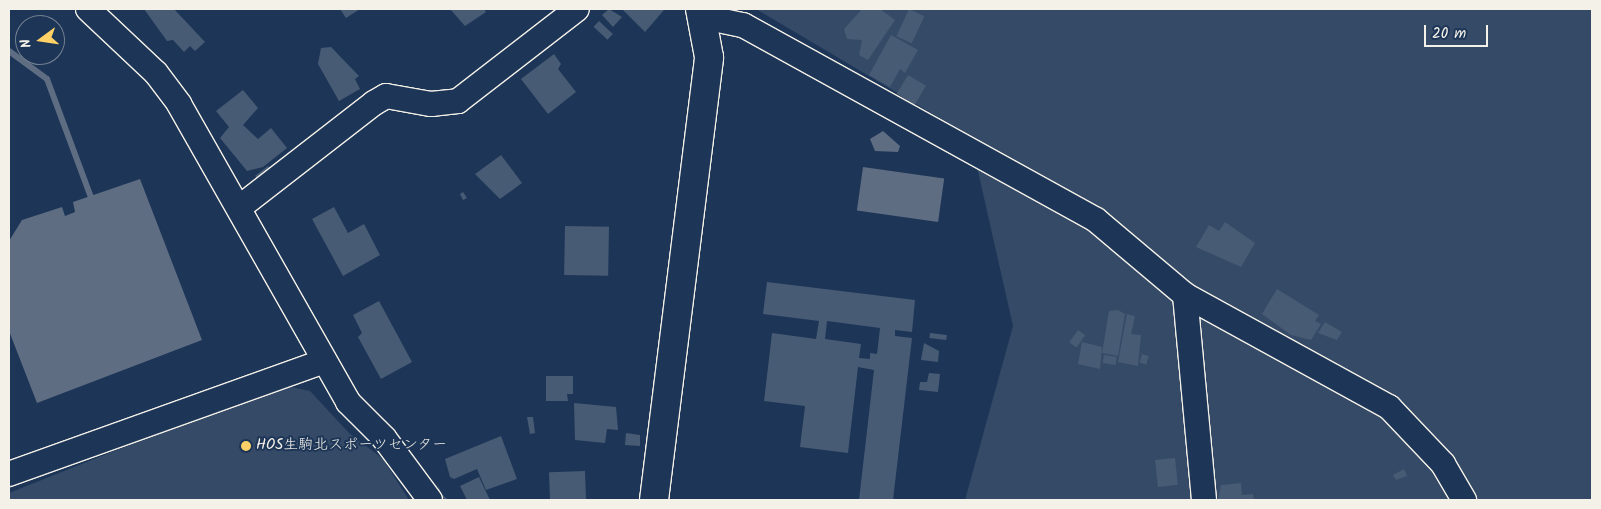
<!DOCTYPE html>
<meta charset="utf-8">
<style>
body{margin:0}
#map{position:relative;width:1601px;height:509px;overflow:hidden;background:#1d3557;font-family:Kalam,"Klee One",sans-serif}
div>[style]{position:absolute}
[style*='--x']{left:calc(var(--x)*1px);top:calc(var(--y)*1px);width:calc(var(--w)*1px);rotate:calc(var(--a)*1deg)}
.green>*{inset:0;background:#354a67}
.water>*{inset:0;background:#5e6d82;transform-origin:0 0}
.stream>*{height:6px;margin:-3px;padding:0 3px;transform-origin:3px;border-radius:3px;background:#5e6d82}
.building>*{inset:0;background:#485b74;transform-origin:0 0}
.roads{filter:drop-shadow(1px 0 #f4f1e8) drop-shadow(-1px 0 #f4f1e8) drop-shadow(0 1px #f4f1e8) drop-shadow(0 -1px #f4f1e8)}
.minor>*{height:24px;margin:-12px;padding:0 12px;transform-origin:12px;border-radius:12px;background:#1d3557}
.tertiary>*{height:28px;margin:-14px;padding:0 14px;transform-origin:14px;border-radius:14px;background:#1d3557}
.dots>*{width:14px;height:14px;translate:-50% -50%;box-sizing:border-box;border:2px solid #1d3557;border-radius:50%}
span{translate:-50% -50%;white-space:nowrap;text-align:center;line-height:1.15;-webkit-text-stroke:4px #1d3557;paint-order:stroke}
.poi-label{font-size:15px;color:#f4f1e8}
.left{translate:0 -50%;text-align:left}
.frame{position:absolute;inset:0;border:10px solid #f4f1e8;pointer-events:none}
.north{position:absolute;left:15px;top:15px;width:50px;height:50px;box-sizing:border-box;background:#1d3557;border:1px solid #738091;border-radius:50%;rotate:256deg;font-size:14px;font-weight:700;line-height:20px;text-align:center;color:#f4f1e8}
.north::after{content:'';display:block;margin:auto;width:18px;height:22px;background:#ffd166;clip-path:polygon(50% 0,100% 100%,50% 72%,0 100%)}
.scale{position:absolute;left:1424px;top:25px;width:64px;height:22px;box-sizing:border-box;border:2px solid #f4f1e8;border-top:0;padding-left:6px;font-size:15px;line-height:18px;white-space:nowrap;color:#f4f1e8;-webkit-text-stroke:4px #1d3557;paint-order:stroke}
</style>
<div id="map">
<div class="green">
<div style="clip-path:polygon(756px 9px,1592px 9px,1592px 500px,965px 500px,1013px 326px,970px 136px)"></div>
<div style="clip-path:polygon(291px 387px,310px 391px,349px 433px,383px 459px,409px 500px,9px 500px,9px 493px,262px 392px)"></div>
</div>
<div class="water">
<div style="clip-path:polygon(883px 131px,900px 146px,898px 152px,875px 151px,870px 139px)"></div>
<div style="left:863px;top:167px;width:82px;height:44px;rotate:8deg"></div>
<div style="clip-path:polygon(140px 179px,202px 340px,37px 403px,9px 331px,9px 241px,22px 220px,62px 207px,65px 216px,75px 212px,73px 202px)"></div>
</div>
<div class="stream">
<div style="--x:9;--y:51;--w:47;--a:36.4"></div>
<div style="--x:47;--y:79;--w:132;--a:69.6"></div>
</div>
<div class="building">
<div style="clip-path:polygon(144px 9px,174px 9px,205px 42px,195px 51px,190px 46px,184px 52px,173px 40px,167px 41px)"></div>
<div style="clip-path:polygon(340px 9px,360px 9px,346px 18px)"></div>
<div style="clip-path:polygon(450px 9px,484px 9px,486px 12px,465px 26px)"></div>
<div style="clip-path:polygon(609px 9px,622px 17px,613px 27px,602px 15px)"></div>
<div style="clip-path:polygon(622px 9px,663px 9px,664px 10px,645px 32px)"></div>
<div style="clip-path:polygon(862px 9px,880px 9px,895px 20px,868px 60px,859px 55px,862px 40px,847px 39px,844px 29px)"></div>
<div style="left:909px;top:9px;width:17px;height:30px;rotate:25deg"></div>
<div style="left:599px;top:21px;width:19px;height:8px;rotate:43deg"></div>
<div style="clip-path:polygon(891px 35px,918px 50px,905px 73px,900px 69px,890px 87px,869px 75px)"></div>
<div style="clip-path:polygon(331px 47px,359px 76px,355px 79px,360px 89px,339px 101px,318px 64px,321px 48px)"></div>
<div style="clip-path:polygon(554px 54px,561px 64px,558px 69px,576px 92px,548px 114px,521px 79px)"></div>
<div style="left:908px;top:75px;width:21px;height:22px;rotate:31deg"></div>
<div style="clip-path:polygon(243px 90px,258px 108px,243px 125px,258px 139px,271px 128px,287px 148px,263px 167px,247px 171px,220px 138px,229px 127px,216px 111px)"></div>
<div style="clip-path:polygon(501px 155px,522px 183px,500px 199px,475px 174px)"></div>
<div style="left:268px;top:166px;width:5px;height:16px;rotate:53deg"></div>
<div style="clip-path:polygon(463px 192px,467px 198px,463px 200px,460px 194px)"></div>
<div style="clip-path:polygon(334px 207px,348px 233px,364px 224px,380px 255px,343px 276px,312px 219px)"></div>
<div style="clip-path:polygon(1225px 222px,1255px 243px,1241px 267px,1196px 247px,1209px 225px,1219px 231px)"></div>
<div style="left:565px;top:226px;width:44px;height:49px;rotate:1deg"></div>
<div style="clip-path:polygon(evenodd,767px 282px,915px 300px,912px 332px,895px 330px,895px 336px,912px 338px,893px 500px,859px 500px,874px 370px,858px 367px,848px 453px,800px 447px,805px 406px,764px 401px,772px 333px,816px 339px,819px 321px,763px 314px,767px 282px,827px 321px,880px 328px,877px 354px,870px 353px,870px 359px,859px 358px,861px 344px,825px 339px,827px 321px)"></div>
<div style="clip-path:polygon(1277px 289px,1319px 315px,1315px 321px,1321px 324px,1311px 340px,1291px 335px,1262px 314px)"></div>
<div style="clip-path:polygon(379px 301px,412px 362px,381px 379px,358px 337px,362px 333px,353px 315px)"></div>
<div style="clip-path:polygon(1118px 310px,1125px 314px,1118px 356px,1102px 353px,1109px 311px)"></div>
<div style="clip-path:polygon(1127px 314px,1135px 316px,1131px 334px,1141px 335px,1138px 366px,1118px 362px)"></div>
<div style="clip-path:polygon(1325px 322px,1342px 332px,1337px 340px,1318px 333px)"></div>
<div style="left:1078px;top:330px;width:9px;height:15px;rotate:36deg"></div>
<div style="left:930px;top:333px;width:17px;height:5px;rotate:7deg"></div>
<div style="clip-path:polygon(1082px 342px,1102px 347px,1100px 369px,1078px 364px)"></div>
<div style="clip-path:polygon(924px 343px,939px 351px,938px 362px,921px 360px)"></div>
<div style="left:1142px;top:354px;width:7px;height:9px;rotate:16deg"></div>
<div style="left:1104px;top:355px;width:13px;height:8px;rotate:9deg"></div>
<div style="clip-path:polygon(929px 373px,940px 374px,938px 392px,919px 390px,920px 382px,927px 382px)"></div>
<div style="clip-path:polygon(546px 376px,573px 376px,573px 394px,567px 394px,568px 401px,546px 401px)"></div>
<div style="clip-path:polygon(574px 403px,616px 407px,618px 430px,607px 429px,605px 443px,575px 440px)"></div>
<div style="clip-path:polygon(527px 417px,533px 417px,535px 433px,530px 434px)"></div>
<div style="clip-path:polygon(626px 433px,640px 435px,640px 446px,625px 445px)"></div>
<div style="clip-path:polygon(501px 436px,517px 479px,486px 490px,477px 469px,454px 479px,450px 477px,445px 459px)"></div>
<div style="left:1175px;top:458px;width:27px;height:20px;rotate:84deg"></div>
<div style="clip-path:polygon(1404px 469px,1407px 476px,1396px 480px,1393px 475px)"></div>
<div style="left:585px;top:471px;width:29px;height:36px;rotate:88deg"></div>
<div style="clip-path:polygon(479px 477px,490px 500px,467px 500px,460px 486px)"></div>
<div style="clip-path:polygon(437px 483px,441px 493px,448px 500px,441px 498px)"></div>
<div style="clip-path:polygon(1241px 483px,1242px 495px,1253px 494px,1254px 500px,1218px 500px,1221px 485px)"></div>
</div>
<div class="roads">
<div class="minor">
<div style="--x:88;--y:9;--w:93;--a:43.3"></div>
<div style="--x:156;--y:73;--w:39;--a:53"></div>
<div style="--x:179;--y:104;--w:343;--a:60.4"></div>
<div style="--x:348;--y:402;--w:51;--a:45"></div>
<div style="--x:384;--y:438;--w:77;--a:53.4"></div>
<div style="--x:704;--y:17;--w:40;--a:12"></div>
<div style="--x:743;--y:25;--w:403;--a:28.9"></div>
<div style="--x:1096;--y:220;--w:116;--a:40.1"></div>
<div style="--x:1185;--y:295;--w:233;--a:28.8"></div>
<div style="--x:1389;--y:407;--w:79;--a:46.5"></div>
<div style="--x:1443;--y:464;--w:42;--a:59.7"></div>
<div style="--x:240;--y:207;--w:170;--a:-37.8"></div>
<div style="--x:374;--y:103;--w:14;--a:-30"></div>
<div style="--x:386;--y:96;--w:46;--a:10.1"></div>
<div style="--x:431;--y:104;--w:27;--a:-6"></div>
<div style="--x:458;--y:101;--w:150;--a:-37.7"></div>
<div style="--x:1185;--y:295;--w:206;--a:84.7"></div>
<div style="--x:9;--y:474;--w:335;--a:-19.7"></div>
</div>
<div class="tertiary">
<div style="--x:654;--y:500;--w:446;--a:-82.9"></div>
<div style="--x:709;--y:57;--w:49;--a:-100.6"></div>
</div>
</div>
<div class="dots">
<div style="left:246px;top:446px;background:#ffd166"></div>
</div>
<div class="poi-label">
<span class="left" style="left:256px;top:446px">HOS生駒北スポーツセンター</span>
</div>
<div class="frame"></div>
<div class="north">N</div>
<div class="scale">20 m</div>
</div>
